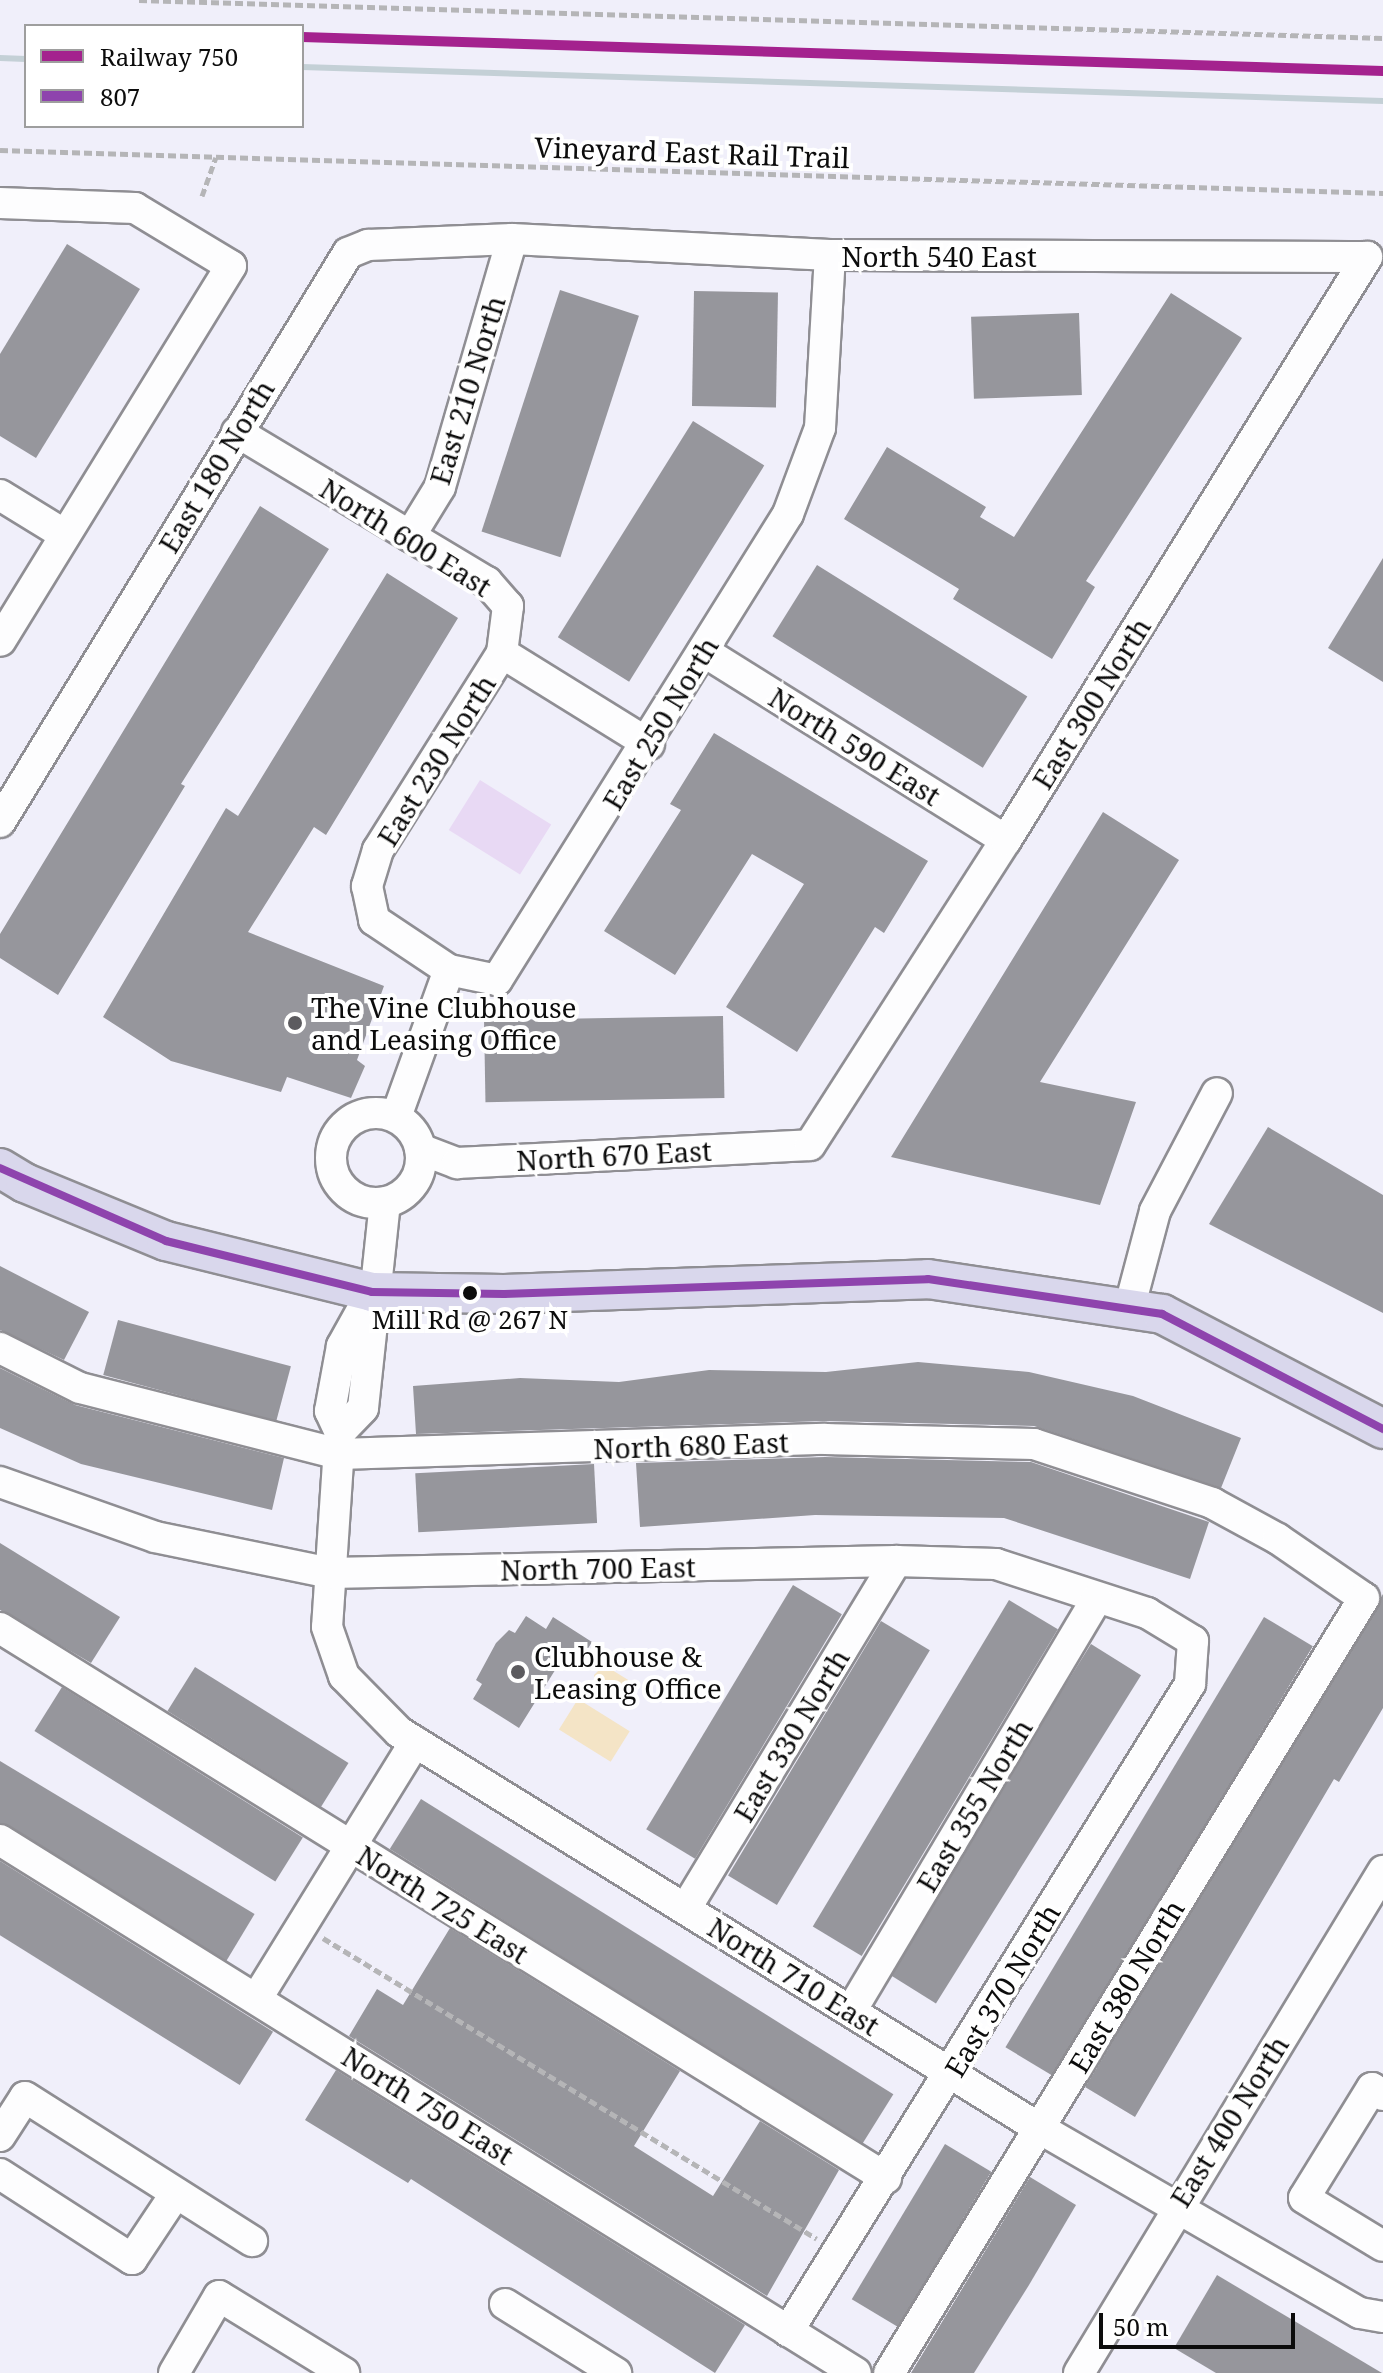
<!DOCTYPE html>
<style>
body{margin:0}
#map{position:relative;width:1383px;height:2373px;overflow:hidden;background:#f0effa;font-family:"Noto Serif",serif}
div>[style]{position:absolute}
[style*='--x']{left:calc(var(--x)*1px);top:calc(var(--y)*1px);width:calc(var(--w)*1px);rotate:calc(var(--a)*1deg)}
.pitch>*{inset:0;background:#e8d9f4;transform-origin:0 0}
.water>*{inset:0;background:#f4e4c6;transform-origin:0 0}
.building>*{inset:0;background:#96969c;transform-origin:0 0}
.path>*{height:5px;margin-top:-2.5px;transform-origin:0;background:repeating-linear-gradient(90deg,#b5b5b7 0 8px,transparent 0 12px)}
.roads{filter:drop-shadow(2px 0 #8f8e93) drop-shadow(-2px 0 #8f8e93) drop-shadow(0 2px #8f8e93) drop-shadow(0 -2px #8f8e93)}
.minor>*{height:30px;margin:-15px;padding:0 15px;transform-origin:15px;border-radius:15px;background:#fdfdfe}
.minor>.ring{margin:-15px;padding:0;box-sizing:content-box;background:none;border:30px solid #fdfdfe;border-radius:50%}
.major>*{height:38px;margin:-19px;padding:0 19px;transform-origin:19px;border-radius:19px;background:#d9d7ec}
.rail>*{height:6px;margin:-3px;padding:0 3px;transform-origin:3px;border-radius:3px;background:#c4d0d6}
.bus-1>*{height:8px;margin:-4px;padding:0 4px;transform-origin:4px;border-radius:4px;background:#8e44ad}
.rail-1>*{height:10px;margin:-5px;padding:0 5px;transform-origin:5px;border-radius:5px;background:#a4228e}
.dots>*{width:22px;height:22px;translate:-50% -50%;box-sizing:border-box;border:4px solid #fff;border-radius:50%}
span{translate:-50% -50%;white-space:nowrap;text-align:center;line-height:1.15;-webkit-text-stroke:8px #fff;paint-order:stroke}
.bus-label{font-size:26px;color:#0c0c0c}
.street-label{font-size:28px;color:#0c0c0c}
.poi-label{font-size:28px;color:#0c0c0c}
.left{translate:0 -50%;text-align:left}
.legend{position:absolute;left:24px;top:24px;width:280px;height:104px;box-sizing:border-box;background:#fff;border:2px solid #9e9e9e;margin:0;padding:10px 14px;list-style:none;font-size:24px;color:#0c0c0c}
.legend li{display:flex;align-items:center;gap:16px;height:40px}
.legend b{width:40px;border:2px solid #9e9e9e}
.scale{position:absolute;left:1099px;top:2313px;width:196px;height:36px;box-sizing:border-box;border:4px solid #0c0c0c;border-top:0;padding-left:10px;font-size:24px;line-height:28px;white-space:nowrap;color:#0c0c0c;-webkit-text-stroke:6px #fff;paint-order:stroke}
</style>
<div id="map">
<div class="pitch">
<div style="left:480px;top:780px;width:84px;height:59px;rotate:32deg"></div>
</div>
<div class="water">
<div style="clip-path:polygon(604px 1665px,638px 1686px,628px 1706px,619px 1702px,613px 1690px,595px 1683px,594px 1675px)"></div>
<div style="left:578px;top:1699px;width:61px;height:36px;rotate:32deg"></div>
</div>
<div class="building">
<div style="clip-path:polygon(67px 244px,140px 289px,36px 458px,0 436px,0 354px)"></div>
<div style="left:560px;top:290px;width:83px;height:254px;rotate:18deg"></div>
<div style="left:694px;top:291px;width:84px;height:115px;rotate:1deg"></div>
<div style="clip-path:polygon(1171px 293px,1242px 338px,1086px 581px,1095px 587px,1052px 659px,953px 599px,959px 589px,844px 519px,887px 447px,986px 507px,980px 517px,1014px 537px)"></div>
<div style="left:1079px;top:313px;width:82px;height:108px;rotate:88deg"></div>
<div style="left:693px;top:421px;width:84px;height:255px;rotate:32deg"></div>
<div style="clip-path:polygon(260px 506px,329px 549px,181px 784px,185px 786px,58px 995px,0 958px,0 934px)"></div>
<div style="clip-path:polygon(1383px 558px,1383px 682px,1328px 648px)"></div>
<div style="left:817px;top:565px;width:248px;height:84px;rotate:32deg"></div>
<div style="clip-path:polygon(387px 573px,458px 618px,326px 835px,314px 827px,248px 932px,384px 986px,357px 1060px,365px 1066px,351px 1098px,287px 1077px,281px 1092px,171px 1061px,103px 1017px,226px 808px,238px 816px)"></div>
<div style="clip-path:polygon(714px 733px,928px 861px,884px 933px,875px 927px,797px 1052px,726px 1007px,804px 884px,752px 854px,675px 975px,604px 931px,681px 810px,670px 804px)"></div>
<div style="clip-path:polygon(1103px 812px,1179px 860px,1040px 1082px,1136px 1102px,1100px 1205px,891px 1157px)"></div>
<div style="left:723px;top:1016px;width:82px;height:239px;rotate:89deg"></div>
<div style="clip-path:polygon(1268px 1127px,1383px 1195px,1383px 1313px,1209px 1224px)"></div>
<div style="clip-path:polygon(0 1266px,89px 1312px,64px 1360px,0 1330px)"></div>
<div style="left:118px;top:1320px;width:179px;height:57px;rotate:15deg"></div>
<div style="clip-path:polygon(918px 1362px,1029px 1372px,1133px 1396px,1241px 1438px,1221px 1488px,1034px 1426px,824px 1421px,416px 1434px,413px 1386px,520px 1378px,619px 1382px,709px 1370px,826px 1372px)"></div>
<div style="clip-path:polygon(0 1368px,75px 1405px,284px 1458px,272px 1510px,81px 1464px,0 1428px)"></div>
<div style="clip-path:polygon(825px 1457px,1031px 1462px,1209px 1522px,1190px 1579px,1004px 1518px,815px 1515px,640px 1527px,636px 1463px)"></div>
<div style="left:594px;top:1464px;width:59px;height:179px;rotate:87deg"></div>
<div style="clip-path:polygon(0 1543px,120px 1617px,91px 1663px,0 1610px)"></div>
<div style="left:793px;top:1585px;width:57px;height:285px;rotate:31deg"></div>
<div style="clip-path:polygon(1383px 1594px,1383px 1708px,1339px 1782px,1334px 1779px,1135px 2117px,1085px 2087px)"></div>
<div style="left:1009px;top:1600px;width:57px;height:381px;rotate:31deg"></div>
<div style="clip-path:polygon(526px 1616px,546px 1629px,553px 1617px,592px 1642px,580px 1661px,562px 1659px,519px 1728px,473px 1699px,482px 1684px,476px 1680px,496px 1643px,509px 1630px,515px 1633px)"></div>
<div style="left:1264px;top:1617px;width:57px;height:502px;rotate:31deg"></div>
<div style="left:881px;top:1621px;width:57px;height:297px;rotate:31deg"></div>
<div style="left:1091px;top:1644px;width:59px;height:387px;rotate:32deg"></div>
<div style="left:195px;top:1667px;width:181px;height:52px;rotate:32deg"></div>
<div style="left:62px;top:1687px;width:284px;height:52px;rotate:32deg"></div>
<div style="left:0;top:1761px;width:297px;height:61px;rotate:31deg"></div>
<div style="left:421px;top:1799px;width:557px;height:59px;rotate:32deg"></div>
<div style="left:0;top:1861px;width:322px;height:63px;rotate:32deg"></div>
<div style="clip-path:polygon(450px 1928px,680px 2071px,634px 2146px,713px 2196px,760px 2121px,839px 2170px,767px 2296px,349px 2036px,377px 1989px,403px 2005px)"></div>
<div style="clip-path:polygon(336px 2070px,745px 2325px,715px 2373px,411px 2179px,408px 2183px,305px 2120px)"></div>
<div style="left:945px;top:2144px;width:54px;height:181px;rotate:31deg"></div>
<div style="clip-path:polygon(1030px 2177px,1076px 2205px,1029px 2285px,974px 2373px,911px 2373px)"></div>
<div style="clip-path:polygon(1217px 2275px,1382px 2373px,1216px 2373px,1174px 2348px)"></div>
</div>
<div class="path">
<div style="--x:139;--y:0;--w:1245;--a:1.75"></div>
<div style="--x:0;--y:150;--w:1384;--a:1.78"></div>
<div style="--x:202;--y:196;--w:41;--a:-70.3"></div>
<div style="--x:323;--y:1938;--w:578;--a:31.35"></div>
</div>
<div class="roads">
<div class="minor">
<div style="--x:0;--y:203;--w:135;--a:2.1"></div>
<div style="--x:135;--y:208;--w:112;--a:31.1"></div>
<div style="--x:231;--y:266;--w:440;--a:121.6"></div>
<div style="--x:237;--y:432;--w:292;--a:31"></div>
<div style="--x:487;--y:582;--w:32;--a:49"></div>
<div style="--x:508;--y:606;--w:47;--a:97.3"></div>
<div style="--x:502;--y:653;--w:173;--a:31.8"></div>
<div style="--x:0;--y:495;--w:76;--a:31.6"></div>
<div style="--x:410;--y:536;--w:57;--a:-58.5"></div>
<div style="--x:440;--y:487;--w:258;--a:-73.8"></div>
<div style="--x:703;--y:651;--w:357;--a:32"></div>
<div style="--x:502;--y:653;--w:233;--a:122.2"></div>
<div style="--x:378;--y:850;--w:38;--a:107"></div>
<div style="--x:367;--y:886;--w:35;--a:78"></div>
<div style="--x:374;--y:920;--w:90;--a:33.7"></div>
<div style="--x:449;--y:970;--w:49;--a:11.8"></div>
<div style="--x:497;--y:980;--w:549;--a:-58.02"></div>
<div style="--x:788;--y:514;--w:92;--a:-69.6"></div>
<div style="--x:820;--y:428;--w:173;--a:-86.7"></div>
<div style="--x:0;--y:822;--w:667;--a:-58.55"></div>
<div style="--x:348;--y:253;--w:22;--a:-22"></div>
<div style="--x:368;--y:245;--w:144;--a:-2.4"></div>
<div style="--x:512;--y:239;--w:318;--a:2.9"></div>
<div style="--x:830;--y:255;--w:537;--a:0.21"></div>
<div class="ring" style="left:331px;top:1113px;width:60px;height:60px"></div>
<div style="--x:396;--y:1117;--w:156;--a:-70.2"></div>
<div style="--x:420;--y:1149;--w:40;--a:21"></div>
<div style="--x:457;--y:1163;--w:353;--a:-2.9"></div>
<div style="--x:810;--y:1145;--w:363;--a:-57.3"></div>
<div style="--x:1006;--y:840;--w:686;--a:-58.23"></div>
<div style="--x:372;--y:1292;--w:62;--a:119.1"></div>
<div style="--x:342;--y:1346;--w:66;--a:100.5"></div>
<div style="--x:330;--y:1411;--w:23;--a:65"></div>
<div style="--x:340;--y:1432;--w:195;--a:93.8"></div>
<div style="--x:327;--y:1627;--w:52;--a:70.9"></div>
<div style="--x:344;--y:1676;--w:78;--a:45.5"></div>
<div style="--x:399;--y:1732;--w:753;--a:31.75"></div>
<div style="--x:1039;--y:2128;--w:370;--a:30"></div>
<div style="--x:1360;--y:2313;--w:23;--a:10"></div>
<div style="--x:1129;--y:1309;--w:101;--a:-75.1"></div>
<div style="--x:1155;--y:1211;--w:133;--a:-62.3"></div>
<div style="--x:0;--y:1348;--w:89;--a:26.6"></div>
<div style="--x:80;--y:1388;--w:267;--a:14.3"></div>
<div style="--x:339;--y:1454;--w:486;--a:-1.8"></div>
<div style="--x:825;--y:1439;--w:209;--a:1.4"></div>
<div style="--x:1034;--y:1444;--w:188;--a:18.3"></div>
<div style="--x:1212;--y:1503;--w:75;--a:28.6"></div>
<div style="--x:1278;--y:1539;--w:104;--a:34.5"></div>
<div style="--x:1364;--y:1598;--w:909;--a:121.5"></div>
<div style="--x:340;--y:1432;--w:33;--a:-46"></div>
<div style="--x:363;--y:1408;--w:207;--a:-83.9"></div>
<div style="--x:0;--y:1482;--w:164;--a:19.5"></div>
<div style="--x:155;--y:1537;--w:179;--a:11.6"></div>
<div style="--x:330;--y:1573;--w:566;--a:-1.21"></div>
<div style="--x:896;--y:1561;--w:100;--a:1.7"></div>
<div style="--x:996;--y:1564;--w:159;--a:18"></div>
<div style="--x:1147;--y:1613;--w:54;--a:31.3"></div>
<div style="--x:1193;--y:1641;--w:43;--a:94"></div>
<div style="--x:1190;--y:1684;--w:762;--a:121.85"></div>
<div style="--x:0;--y:1628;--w:1043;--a:31.83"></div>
<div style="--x:0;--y:1840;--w:1008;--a:31.91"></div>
<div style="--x:686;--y:1908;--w:406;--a:-58.8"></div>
<div style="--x:257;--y:1998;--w:301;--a:-58.3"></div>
<div style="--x:851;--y:2011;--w:480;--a:-59.2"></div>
<div style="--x:1383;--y:2095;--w:13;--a:-148"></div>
<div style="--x:1372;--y:2088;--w:129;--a:121.7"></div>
<div style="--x:1304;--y:2198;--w:92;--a:31.3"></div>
<div style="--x:0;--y:2136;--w:46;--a:-57.3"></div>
<div style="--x:25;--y:2097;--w:269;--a:32.4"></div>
<div style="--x:0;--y:2174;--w:157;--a:32.8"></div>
<div style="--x:132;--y:2259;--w:79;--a:-56.3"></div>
<div style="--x:505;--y:2304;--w:131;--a:31.9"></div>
<div style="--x:174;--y:2373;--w:89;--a:-59.7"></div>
<div style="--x:219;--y:2296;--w:147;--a:31.6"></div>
<div style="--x:1079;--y:2373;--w:587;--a:-58.8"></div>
</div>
<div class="major">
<div style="--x:0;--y:1168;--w:29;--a:31"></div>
<div style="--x:25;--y:1183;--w:152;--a:22.4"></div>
<div style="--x:166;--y:1241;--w:212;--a:13.9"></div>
<div style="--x:372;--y:1292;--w:132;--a:0.9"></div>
<div style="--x:504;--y:1294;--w:424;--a:-2"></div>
<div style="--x:928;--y:1279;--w:237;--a:8.5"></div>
<div style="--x:1162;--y:1314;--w:249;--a:27.5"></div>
</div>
</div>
<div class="rail">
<div style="--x:0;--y:58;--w:26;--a:2"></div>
<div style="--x:302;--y:67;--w:1082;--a:1.8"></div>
</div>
<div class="bus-1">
<div style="--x:0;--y:1168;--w:181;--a:23.7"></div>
<div style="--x:166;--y:1241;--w:212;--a:13.9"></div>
<div style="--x:372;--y:1292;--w:132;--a:0.9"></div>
<div style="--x:504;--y:1294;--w:424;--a:-2"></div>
<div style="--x:928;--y:1279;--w:237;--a:8.5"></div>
<div style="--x:1162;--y:1314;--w:249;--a:27.5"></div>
</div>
<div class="rail-1">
<div style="--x:302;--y:37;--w:1082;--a:1.8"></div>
</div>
<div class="dots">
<div style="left:295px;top:1023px;background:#5c5b5f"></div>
<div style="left:470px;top:1293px;background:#0c0c0c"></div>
<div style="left:518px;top:1672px;background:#5c5b5f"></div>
</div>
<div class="bus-label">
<span style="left:470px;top:1320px">Mill Rd @ 267 N</span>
</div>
<div class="street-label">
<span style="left:692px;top:152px;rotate:2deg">Vineyard East Rail Trail</span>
<span style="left:939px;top:256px">North 540 East</span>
<span style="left:467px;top:390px;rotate:-73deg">East 210 North</span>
<span style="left:216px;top:466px;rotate:-59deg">East 180 North</span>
<span style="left:406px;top:537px;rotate:32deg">North 600 East</span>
<span style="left:1091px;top:703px;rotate:-58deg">East 300 North</span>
<span style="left:660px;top:723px;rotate:-59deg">East 250 North</span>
<span style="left:855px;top:746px;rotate:32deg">North 590 East</span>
<span style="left:436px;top:760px;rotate:-58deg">East 230 North</span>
<span style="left:614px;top:1155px;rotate:-3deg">North 670 East</span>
<span style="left:691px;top:1445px;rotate:-2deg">North 680 East</span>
<span style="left:598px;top:1568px;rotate:-1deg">North 700 East</span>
<span style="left:791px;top:1735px;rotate:-59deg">East 330 North</span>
<span style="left:974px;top:1805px;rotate:-59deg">East 355 North</span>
<span style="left:443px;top:1904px;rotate:32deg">North 725 East</span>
<span style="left:794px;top:1976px;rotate:32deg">North 710 East</span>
<span style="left:1126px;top:1986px;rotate:-59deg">East 380 North</span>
<span style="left:1002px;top:1990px;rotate:-59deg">East 370 North</span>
<span style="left:428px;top:2105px;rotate:32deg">North 750 East</span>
<span style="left:1229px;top:2121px;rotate:-58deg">East 400 North</span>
</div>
<div class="poi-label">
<span class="left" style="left:311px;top:1023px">The Vine Clubhouse<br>and Leasing Office</span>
<span class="left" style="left:534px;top:1672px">Clubhouse &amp;<br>Leasing Office</span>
</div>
<ul class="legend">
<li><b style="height:10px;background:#a4228e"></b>Railway 750</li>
<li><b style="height:10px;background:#8e44ad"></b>807</li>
</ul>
<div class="scale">50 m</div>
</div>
